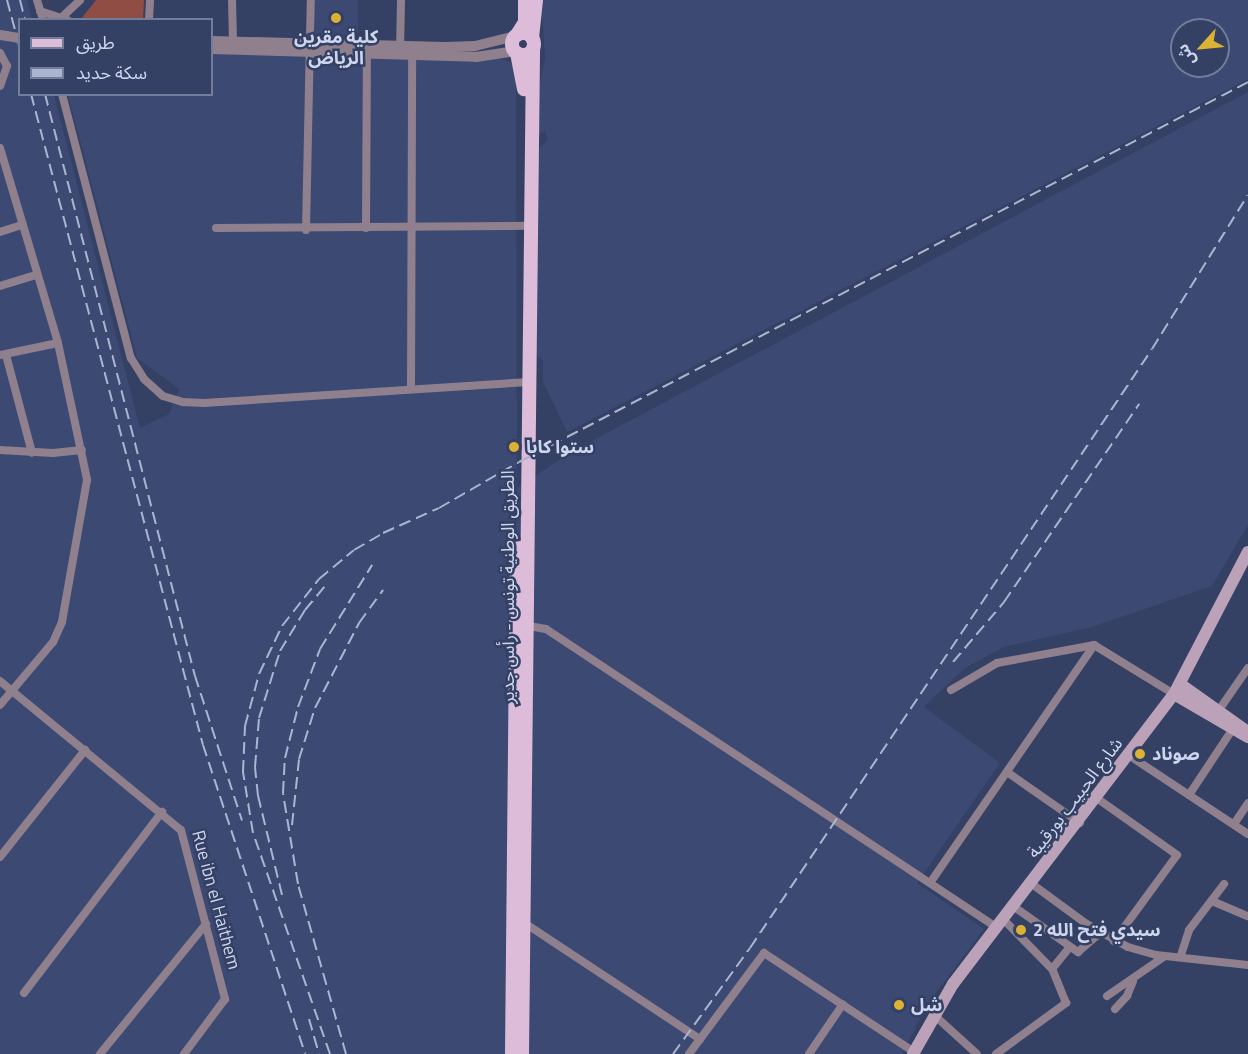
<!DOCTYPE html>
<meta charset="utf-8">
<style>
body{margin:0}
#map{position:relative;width:1248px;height:1054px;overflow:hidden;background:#344064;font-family:"Titillium Web","Noto Sans Arabic",sans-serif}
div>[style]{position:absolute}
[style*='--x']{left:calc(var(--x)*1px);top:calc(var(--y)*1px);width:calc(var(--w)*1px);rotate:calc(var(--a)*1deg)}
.built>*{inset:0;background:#3b4973;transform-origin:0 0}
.green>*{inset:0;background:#904d43}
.minor>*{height:8px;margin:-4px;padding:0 4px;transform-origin:4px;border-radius:4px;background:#90808e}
.tertiary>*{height:10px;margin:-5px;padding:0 5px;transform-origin:5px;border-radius:5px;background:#90808e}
.secondary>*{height:12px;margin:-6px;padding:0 6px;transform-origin:6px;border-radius:6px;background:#bba2b8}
.primary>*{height:14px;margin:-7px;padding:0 7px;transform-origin:7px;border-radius:7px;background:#ddbcd9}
.primary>.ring{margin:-7px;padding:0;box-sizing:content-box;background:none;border:14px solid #ddbcd9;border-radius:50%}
.rail>*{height:2px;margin-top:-1px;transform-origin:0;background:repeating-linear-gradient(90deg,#acb5cf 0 12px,transparent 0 18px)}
.tertiary-bridge>*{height:10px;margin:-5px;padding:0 5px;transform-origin:5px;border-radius:5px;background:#90808e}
.dots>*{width:16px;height:16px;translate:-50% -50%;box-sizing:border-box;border:3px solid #344064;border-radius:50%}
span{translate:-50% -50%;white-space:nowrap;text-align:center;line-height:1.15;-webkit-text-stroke:5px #344064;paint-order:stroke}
.poi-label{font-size:18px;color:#ced6ed;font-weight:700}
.left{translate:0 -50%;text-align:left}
.street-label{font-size:18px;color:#ced6ed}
.legend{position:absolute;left:18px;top:18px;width:195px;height:78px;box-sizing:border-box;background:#344064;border:2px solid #727c9b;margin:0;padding:8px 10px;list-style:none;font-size:18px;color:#ced6ed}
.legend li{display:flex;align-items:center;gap:12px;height:30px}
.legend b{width:30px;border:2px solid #727c9b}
.north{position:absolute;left:1170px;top:18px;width:60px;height:60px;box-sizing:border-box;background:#344064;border:2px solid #727c9b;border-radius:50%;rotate:243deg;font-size:16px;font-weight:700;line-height:24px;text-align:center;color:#ced6ed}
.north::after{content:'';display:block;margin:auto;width:21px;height:27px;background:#dbb233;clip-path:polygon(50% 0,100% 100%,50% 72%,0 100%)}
</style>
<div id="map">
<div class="built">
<div style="clip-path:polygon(0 0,27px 0,32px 19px,20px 20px,20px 94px,54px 95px,140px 428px,169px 414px,179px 389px,137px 358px,68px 95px,212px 94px,212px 40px,496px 57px,516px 64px,517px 488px,571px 452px,1248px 92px,1248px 525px,1212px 586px,1092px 627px,1004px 647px,965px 668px,924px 707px,1000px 763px,917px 883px,984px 929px,927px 1005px,902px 1054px,0 1054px)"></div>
<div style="left:315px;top:0;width:43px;height:36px"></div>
<div style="clip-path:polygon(evenodd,541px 0,1248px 0,1248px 79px,567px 432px,543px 382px,543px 360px,537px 356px,538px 149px,548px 140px,545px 132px,538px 134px,537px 100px,545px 58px,541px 0,1182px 30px,1218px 30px,1218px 66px,1182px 66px,1182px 30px)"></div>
</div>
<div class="green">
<div style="clip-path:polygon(96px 0,144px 0,143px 19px,81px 19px)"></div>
</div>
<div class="minor">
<div style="--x:37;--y:0;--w:21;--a:73"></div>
<div style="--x:232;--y:0;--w:42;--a:88.6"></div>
<div style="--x:40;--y:11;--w:29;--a:18"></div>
<div style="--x:61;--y:18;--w:26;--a:-43"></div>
<div style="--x:149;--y:20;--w:20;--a:-87"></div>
<div style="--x:400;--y:52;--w:52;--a:-88.9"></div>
<div style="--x:0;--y:53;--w:15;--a:62"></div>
<div style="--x:7;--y:66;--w:21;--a:109"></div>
<div style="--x:62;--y:94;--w:273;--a:75.4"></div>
<div style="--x:131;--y:358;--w:25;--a:58"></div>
<div style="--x:144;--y:379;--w:25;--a:42"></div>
<div style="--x:163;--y:396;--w:21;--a:17"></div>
<div style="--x:183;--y:402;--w:21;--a:3"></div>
<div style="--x:204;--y:403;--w:327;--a:-3.7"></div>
<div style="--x:0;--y:148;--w:203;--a:73.4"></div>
<div style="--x:58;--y:343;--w:140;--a:78"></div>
<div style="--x:87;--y:480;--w:144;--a:100"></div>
<div style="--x:62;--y:622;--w:22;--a:114"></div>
<div style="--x:53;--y:642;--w:82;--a:130.1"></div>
<div style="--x:216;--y:228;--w:308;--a:-0.4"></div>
<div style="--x:366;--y:228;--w:179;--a:-89.7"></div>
<div style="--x:306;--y:230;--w:230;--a:-88.8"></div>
<div style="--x:0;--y:232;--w:22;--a:-18"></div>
<div style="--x:0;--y:286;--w:37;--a:-17"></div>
<div style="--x:0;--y:355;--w:59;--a:-11.7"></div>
<div style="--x:6;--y:355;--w:101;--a:75.1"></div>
<div style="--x:411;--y:389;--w:338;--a:-89.8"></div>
<div style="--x:0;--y:450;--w:53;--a:3.2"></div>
<div style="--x:53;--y:453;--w:29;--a:-6"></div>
<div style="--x:523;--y:625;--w:23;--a:10"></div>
<div style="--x:546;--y:629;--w:540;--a:33.51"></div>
<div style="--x:0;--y:681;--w:234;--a:39.5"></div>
<div style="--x:181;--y:830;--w:175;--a:75.4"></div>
<div style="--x:225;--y:999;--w:69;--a:126.7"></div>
<div style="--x:951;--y:690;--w:53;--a:-30.4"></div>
<div style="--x:997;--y:663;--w:99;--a:-10.5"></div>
<div style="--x:1094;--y:645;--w:94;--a:31.5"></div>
<div style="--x:1219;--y:710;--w:51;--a:-55.4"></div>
<div style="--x:1130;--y:756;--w:141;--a:33.5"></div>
<div style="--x:1007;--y:772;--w:89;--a:34.9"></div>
<div style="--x:1189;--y:795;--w:78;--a:-56.5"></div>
<div style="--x:1098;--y:799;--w:97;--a:35.3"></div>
<div style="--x:1177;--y:855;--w:107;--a:126.2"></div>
<div style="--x:1234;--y:824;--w:25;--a:-56"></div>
<div style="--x:0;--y:857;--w:137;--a:-51.5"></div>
<div style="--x:930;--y:883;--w:289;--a:-55.4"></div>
<div style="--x:1032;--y:884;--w:66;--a:36.3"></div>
<div style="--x:1085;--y:923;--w:49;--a:29.2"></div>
<div style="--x:1128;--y:947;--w:29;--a:16"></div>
<div style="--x:1156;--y:955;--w:93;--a:6.2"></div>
<div style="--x:1212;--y:901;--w:39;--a:23"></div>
<div style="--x:1013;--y:906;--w:80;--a:35.3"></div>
<div style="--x:1078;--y:952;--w:29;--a:-41"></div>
<div style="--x:520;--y:920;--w:216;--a:33.5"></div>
<div style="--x:1181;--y:955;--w:26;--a:-72"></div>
<div style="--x:1189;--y:930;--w:58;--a:-52.7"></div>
<div style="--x:1052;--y:969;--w:28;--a:-51"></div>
<div style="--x:24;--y:993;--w:228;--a:-52.7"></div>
<div style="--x:1107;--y:996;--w:70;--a:-34.6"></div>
<div style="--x:1115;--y:1009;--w:18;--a:-47"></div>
<div style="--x:1127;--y:996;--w:16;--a:-68"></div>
<div style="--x:933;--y:1014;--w:59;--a:42.3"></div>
<div style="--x:100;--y:1054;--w:168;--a:-50.8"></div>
<div style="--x:689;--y:1054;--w:126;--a:-53.4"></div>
<div style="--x:764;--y:953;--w:180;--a:33.4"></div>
<div style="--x:809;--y:1054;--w:60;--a:-55.8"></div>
<div style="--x:996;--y:1054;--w:87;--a:-36.1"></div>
<div style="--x:1066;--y:1003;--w:37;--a:-112"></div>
<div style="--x:1052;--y:969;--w:70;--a:-134.4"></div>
</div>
<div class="tertiary">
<div style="--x:212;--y:41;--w:233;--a:1.5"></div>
<div style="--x:445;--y:47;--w:30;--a:-2"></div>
<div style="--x:475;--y:46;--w:42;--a:-13.7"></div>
<div style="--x:212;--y:49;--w:264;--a:1.7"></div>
<div style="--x:476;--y:57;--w:40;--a:-8.5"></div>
</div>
<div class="secondary">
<div style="--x:1180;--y:684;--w:83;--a:35.2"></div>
<div style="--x:1174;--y:694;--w:86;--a:30.2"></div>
<div style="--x:913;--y:1054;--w:81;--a:-60.3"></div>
<div style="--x:953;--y:984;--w:365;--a:-52.7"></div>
<div style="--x:1174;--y:694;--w:160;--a:-62.5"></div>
</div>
<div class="primary">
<div class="ring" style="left:512px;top:33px;width:8px;height:8px"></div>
<div style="--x:517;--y:35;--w:15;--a:-58"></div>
<div style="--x:525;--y:22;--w:22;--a:-90"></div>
<div style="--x:532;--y:38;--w:38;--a:-84"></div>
<div style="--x:517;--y:53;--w:37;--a:79"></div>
<div style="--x:512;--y:1054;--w:508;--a:-89.44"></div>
<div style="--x:522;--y:1054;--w:1005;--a:-89.37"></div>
</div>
<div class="rail">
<div style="--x:7;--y:0;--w:51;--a:75.1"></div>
<div style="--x:20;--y:0;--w:21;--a:76"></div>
<div style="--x:31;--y:94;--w:673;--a:75.2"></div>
<div style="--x:203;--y:745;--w:325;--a:71.7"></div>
<div style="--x:45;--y:94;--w:601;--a:75.55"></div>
<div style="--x:195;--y:676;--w:152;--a:72"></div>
<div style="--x:953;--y:662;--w:79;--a:-49.6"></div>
<div style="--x:1004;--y:602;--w:240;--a:-55.7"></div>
<div style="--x:292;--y:825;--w:66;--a:-83.9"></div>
<div style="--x:299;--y:759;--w:53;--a:-72.6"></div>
<div style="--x:315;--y:708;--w:96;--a:-62.6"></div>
<div style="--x:359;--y:623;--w:41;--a:-54"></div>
<div style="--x:282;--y:895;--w:102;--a:-103.6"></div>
<div style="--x:258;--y:796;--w:29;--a:-96"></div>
<div style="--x:255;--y:767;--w:49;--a:-85.3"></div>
<div style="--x:259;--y:718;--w:70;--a:-72.6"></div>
<div style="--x:280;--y:651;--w:48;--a:-58.6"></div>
<div style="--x:305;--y:610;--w:34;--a:-50"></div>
<div style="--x:309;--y:1019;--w:36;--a:74"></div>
<div style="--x:330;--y:1054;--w:234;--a:-109.2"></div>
<div style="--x:253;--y:833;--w:62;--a:-99.3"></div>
<div style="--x:243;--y:772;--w:46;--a:-87.5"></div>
<div style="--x:245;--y:726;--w:54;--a:-74.9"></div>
<div style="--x:259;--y:674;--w:53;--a:-64.4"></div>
<div style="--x:282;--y:626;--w:60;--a:-51.8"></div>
<div style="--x:319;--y:579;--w:45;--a:-39.6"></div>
<div style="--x:354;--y:550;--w:34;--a:-30"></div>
<div style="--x:383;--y:533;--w:61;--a:-24.1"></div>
<div style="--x:439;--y:508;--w:92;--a:-29.9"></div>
<div style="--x:519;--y:462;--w:822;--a:-27.53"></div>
<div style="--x:346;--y:1054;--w:177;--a:-105.8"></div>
<div style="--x:298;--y:884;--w:92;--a:-99.4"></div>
<div style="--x:283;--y:793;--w:35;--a:-87"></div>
<div style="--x:285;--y:758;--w:53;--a:-75.7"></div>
<div style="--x:298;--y:707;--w:62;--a:-69.2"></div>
<div style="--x:320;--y:649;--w:99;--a:-58.2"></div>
<div style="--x:673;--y:1054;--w:131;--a:-54"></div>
<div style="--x:750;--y:948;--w:721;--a:-56.13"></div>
<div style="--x:1152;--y:349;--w:181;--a:-58.1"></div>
</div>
<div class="tertiary-bridge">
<div style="--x:0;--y:35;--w:20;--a:9"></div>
</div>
<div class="dots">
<div style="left:336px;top:18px;background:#dbb233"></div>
<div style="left:514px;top:447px;background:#dbb233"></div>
<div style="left:1140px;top:754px;background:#dbb233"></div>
<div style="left:1021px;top:930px;background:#dbb233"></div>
<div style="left:899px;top:1005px;background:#dbb233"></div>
</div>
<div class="poi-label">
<span style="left:336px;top:48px">كلية مقرين<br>الرياض</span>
<span class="left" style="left:526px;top:447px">ستوا كابا</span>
<span class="left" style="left:1152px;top:754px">صوناد</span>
<span class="left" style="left:1033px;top:930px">2 سيدي فتح الله</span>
<span class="left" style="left:911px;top:1005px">شل</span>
</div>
<div class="street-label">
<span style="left:508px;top:587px;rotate:-90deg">الطريق الوطنية تونس - رأس جدير</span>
<span style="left:1075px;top:798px;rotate:-53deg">شارع الحبيب بورقيبة</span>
<span style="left:216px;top:900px;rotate:75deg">Rue ibn el Haithem</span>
</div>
<ul class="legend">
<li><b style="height:8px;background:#ddbcd9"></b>طريق</li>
<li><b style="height:8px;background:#acb5cf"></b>سكة حديد</li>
</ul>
<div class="north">ش</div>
</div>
